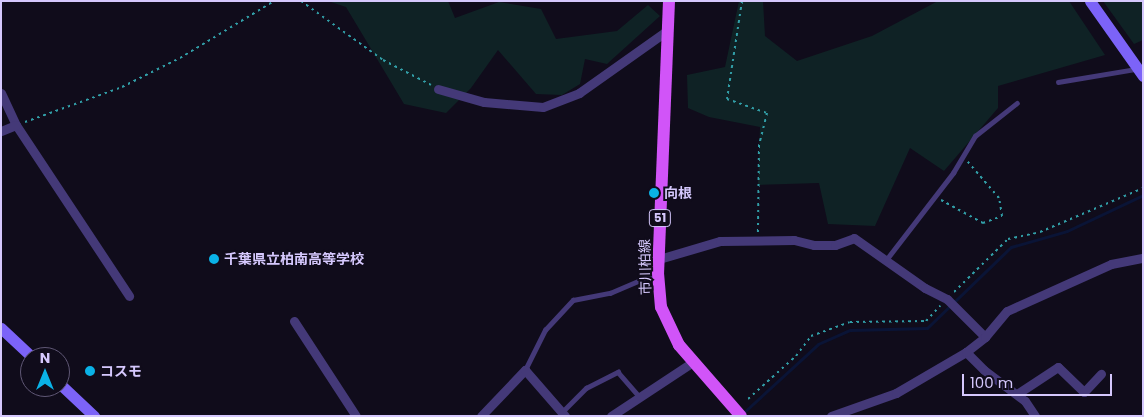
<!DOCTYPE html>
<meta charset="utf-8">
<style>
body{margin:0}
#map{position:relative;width:1144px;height:417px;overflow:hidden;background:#100c1b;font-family:Poppins,"Noto Sans JP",sans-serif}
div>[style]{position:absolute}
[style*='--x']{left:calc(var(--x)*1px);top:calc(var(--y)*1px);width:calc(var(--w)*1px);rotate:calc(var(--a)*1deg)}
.green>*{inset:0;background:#0f2225}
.stream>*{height:3px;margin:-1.5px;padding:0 1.5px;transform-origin:1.5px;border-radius:1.5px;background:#0a1436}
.path>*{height:2px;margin-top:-1px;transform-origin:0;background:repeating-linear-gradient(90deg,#319ea7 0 2.5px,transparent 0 6.5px)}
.lane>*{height:4.5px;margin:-2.25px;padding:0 2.25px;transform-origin:2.25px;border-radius:2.25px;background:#443978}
.street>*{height:9px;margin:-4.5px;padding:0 4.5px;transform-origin:4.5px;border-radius:4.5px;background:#443978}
.secondary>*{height:11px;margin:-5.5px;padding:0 5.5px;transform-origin:5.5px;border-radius:5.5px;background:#7c63f8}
.primary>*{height:12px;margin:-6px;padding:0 6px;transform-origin:6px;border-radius:6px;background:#d154f8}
.dots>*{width:14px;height:14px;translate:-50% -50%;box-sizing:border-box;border:2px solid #100c1b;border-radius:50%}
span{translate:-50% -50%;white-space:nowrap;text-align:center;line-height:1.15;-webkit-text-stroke:4px #100c1b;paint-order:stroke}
.shield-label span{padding:1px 4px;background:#100c1b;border:1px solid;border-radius:4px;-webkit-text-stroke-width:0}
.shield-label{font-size:12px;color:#d5c8fd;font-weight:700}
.poi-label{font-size:14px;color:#d5c8fd;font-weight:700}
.left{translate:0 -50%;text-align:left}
.street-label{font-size:14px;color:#d5c8fd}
.frame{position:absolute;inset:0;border:2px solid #d5c8fd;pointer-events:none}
.north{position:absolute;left:20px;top:347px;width:50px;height:50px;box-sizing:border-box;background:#100c1b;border:1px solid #5f5775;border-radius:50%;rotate:0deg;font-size:14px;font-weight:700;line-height:20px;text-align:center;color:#d5c8fd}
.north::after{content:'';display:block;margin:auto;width:18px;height:22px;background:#0ab2e7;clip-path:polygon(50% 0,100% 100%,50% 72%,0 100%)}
.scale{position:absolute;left:962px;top:374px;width:150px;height:22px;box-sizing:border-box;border:2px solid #d5c8fd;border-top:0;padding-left:6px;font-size:15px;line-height:18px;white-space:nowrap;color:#d5c8fd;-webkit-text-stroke:4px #100c1b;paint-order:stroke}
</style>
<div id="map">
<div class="green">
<div style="clip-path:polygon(328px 1px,448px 1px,455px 18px,499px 2px,541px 9px,556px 39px,617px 31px,648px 5px,660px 16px,607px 64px,585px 59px,580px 84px,562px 95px,536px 94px,498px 50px,471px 88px,446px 113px,404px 104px,346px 7px)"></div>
<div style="clip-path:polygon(739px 1px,763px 1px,765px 36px,797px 61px,872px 36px,938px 1px,1069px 1px,1105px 55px,998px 86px,998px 108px,944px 171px,910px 148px,875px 226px,828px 224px,819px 183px,758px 185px,760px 127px,709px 117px,688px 108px,687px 75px,725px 67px)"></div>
<div style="clip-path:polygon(1103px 1px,1143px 1px,1143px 40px,1134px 44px)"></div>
</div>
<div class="stream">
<div style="--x:742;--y:414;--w:103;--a:-42.6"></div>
<div style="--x:818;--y:344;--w:35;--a:-24"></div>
<div style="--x:850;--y:330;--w:77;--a:-1.5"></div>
<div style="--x:927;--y:328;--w:117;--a:-44"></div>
<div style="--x:1011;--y:247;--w:58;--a:-15.9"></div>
<div style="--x:1067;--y:231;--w:84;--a:-25.3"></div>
</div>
<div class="path">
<div style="--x:301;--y:1;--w:101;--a:35.7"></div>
<div style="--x:383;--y:60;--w:54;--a:27.5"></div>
<div style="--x:742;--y:1;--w:99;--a:98.7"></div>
<div style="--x:727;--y:99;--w:42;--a:19.3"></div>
<div style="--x:767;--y:113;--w:33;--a:104"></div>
<div style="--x:759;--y:145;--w:87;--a:90.7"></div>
<div style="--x:25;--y:122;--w:103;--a:-19.8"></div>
<div style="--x:122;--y:87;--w:65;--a:-26.6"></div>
<div style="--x:180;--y:58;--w:110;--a:-31.2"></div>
<div style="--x:941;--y:200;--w:48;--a:28.7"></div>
<div style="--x:983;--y:223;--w:20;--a:-20"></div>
<div style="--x:1002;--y:216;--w:18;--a:-99"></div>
<div style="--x:999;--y:198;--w:48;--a:-130.7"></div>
<div style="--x:954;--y:292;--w:76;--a:-44.5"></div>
<div style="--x:1008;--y:239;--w:33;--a:-12"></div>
<div style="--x:1040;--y:232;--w:112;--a:-23.1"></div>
<div style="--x:748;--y:399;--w:64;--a:-41.9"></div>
<div style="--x:796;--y:356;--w:25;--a:-53"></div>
<div style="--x:811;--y:336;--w:41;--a:-19.7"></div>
<div style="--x:850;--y:322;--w:76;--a:-0.8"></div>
<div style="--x:926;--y:321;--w:21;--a:-47"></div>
</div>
<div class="lane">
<div style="--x:1058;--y:82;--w:79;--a:-9.5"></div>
<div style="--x:886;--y:260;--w:110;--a:-52.4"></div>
<div style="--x:953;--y:173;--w:43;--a:-59.3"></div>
<div style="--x:975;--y:136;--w:53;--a:-38.2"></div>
<div style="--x:525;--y:370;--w:45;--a:-63.4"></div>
<div style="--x:545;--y:330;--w:41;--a:-47"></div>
<div style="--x:573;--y:300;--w:38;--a:-11"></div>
<div style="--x:610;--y:293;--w:51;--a:-23.1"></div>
<div style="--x:562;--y:412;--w:34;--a:-45"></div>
<div style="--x:586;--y:388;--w:36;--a:-27"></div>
<div style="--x:618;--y:372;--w:33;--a:49"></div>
</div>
<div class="street">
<div style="--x:438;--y:89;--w:48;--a:15.8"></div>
<div style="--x:484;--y:102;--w:59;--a:4.8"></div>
<div style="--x:543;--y:107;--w:39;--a:-21"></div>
<div style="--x:579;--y:93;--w:109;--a:-35.3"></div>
<div style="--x:1;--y:93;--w:35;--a:65"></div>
<div style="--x:16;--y:125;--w:205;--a:56.5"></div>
<div style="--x:1;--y:131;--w:16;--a:-22"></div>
<div style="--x:659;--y:259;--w:64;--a:-16.4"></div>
<div style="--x:720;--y:241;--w:74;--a:-0.8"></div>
<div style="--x:794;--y:240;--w:21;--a:14"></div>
<div style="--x:814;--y:245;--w:21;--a:0"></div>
<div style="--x:835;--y:245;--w:20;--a:-20"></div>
<div style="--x:854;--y:238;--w:87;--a:35.2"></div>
<div style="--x:925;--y:288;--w:25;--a:27"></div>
<div style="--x:947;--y:299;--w:54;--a:45"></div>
<div style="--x:294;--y:321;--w:113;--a:56.9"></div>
<div style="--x:966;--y:352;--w:25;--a:45"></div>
<div style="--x:984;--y:370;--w:51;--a:37.1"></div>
<div style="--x:1025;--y:401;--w:18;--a:56"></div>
<div style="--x:1017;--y:394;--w:49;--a:-33.4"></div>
<div style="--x:1058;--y:367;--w:36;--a:44"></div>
<div style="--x:1084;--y:392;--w:25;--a:-47"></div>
<div style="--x:481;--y:416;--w:64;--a:-46.3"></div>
<div style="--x:525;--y:370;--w:61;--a:49"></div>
<div style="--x:611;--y:416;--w:98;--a:-33.4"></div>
<div style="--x:831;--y:416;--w:69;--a:-19.5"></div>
<div style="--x:896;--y:393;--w:81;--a:-30.4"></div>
<div style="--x:966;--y:352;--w:24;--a:-38"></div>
<div style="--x:985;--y:337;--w:34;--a:-50"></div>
<div style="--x:1007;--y:311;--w:114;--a:-24.3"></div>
<div style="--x:1111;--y:264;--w:33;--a:-11"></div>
</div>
<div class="secondary">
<div style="--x:1090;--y:1;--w:92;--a:54.8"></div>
<div style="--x:1;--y:328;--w:42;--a:43.1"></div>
<div style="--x:60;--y:384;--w:47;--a:43.3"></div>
</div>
<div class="primary">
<div style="--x:669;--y:1;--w:272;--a:92.3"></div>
<div style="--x:658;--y:273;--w:34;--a:85"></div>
<div style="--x:661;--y:307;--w:42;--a:64.7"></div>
<div style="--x:679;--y:345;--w:94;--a:48.9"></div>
</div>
<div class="dots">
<div style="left:654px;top:193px;background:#0ab2e7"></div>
<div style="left:214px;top:259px;background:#0ab2e7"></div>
<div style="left:90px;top:371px;background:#0ab2e7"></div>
</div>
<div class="shield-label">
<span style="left:660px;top:218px">51</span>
</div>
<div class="poi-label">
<span class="left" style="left:664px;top:193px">向根</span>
<span class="left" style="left:224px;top:259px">千葉県立柏南高等学校</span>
<span class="left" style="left:100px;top:371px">コスモ</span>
</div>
<div class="street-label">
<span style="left:645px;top:267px;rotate:-91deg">市川柏線</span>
</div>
<div class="frame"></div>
<div class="north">N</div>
<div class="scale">100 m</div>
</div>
